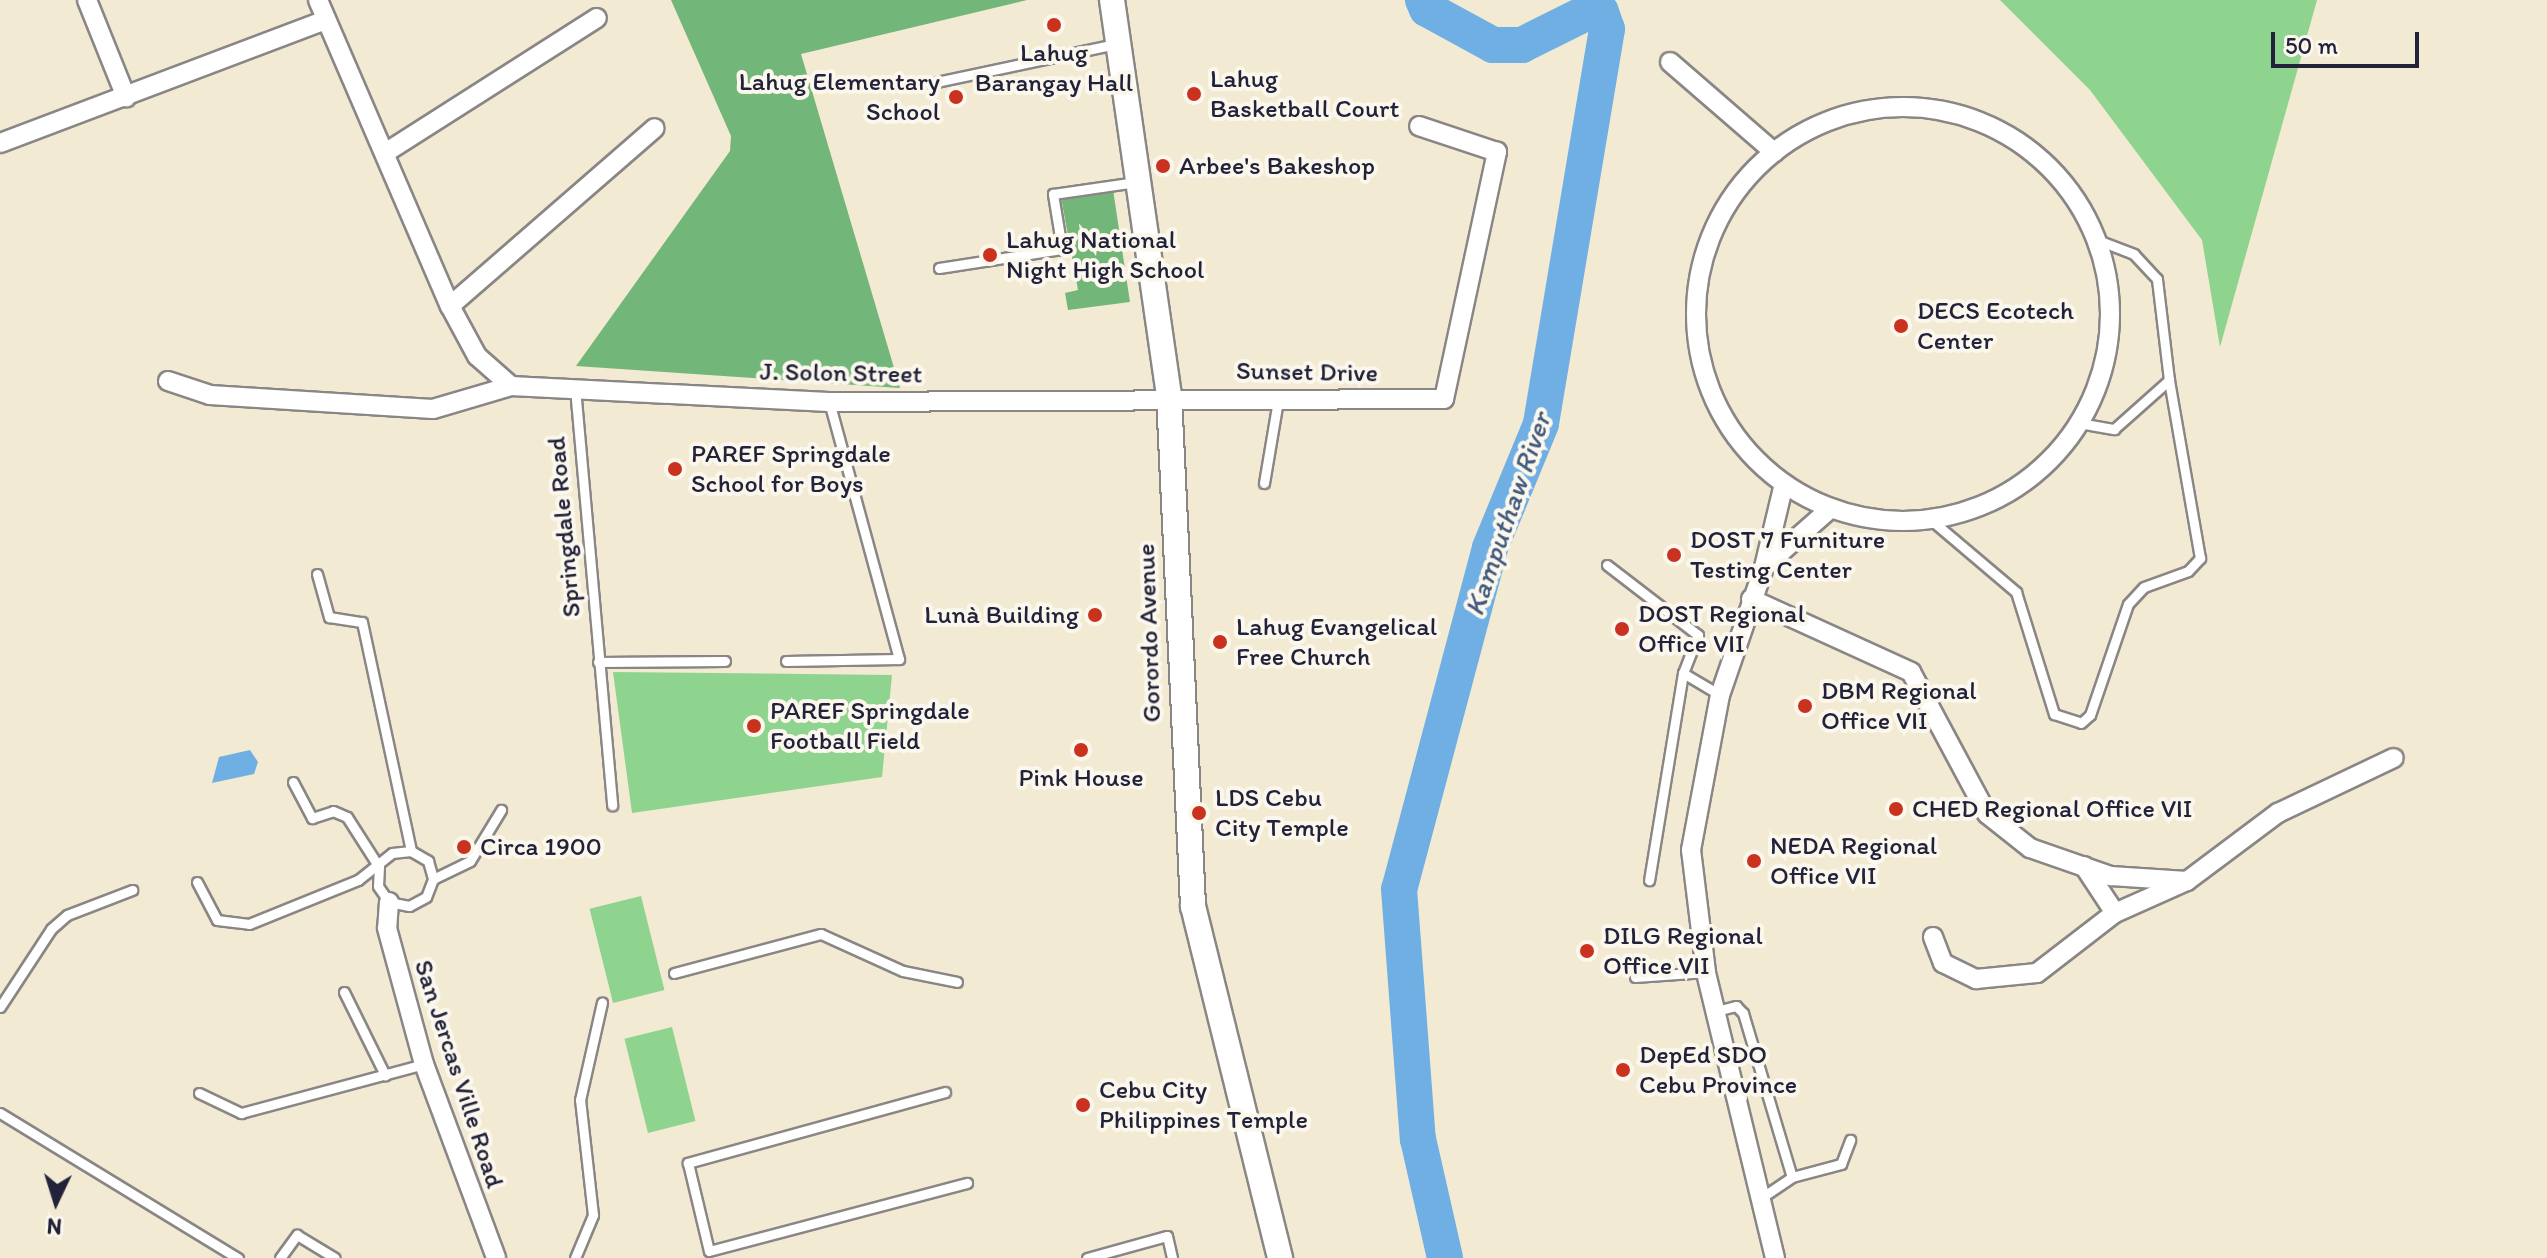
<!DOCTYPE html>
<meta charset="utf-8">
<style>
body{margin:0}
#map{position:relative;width:2547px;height:1258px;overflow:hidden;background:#f2ead2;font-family:Itim,sans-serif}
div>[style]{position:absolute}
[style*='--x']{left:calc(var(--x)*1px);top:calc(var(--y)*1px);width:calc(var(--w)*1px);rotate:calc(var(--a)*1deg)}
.green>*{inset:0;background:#8fd48e;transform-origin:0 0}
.forest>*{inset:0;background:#73b679}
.water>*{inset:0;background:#6fafe3}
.river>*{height:36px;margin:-18px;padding:0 18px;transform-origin:18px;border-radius:18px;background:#6fafe3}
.roads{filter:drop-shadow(2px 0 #8a8686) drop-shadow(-2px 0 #8a8686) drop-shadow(0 2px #8a8686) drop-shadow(0 -2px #8a8686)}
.lane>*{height:9px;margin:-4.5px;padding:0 4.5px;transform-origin:4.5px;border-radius:4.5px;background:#fff}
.street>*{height:18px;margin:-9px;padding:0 9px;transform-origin:9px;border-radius:9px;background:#fff}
.street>.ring{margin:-9px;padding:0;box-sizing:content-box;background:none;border:18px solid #fff;border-radius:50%}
.secondary>*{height:24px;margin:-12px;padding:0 12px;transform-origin:12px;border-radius:12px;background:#fff}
.dots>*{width:22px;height:22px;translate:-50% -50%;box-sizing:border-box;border:4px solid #fbf7ec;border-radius:50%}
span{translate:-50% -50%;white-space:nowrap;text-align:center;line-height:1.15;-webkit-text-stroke:8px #fbf7ec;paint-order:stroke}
.poi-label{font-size:26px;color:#22223b}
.left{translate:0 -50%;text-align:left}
.right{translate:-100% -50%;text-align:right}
.street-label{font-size:26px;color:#22223b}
.water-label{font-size:28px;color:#415a7e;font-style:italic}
.north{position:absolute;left:16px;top:1162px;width:80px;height:80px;-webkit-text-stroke:6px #fbf7ec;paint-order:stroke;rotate:184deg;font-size:22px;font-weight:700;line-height:32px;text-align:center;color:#22223b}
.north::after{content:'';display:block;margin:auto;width:28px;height:36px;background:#22223b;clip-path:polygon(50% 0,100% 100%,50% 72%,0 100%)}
.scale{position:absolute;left:2271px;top:32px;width:148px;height:36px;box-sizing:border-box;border:4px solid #22223b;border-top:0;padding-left:10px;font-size:24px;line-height:28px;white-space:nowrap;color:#22223b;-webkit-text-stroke:6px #fbf7ec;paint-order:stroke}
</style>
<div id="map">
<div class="green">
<div style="clip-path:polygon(2000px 0,2317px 0,2220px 347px,2202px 240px,2090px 90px)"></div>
<div style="clip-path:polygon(613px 672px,892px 675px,882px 777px,632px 813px)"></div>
<div style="left:641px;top:896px;width:97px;height:53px;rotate:76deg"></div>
<div style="left:672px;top:1027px;width:97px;height:49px;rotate:76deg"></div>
</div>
<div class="forest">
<div style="clip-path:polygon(671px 0,1027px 0,801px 54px,900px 388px,576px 366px,730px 151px,731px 136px)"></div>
<div style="clip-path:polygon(1112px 183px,1130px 302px,1068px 310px,1065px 293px,1078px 290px,1060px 192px)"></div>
</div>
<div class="water">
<div style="clip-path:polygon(250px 750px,258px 762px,254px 774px,212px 783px,219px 757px)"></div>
</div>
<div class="river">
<div style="--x:1423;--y:0;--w:10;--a:66"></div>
<div style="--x:1427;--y:9;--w:75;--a:28.6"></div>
<div style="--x:1493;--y:45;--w:29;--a:0"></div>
<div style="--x:1522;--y:45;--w:69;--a:-26.6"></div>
<div style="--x:1584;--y:14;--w:17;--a:-7"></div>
<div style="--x:1601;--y:12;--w:18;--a:71"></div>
<div style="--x:1607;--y:29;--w:400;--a:99.5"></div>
<div style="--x:1541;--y:424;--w:134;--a:112.4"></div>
<div style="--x:1490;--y:548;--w:353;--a:104.9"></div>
<div style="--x:1399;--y:889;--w:251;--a:85.7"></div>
<div style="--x:1418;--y:1139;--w:122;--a:77.2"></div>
</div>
<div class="roads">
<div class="lane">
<div style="--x:932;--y:83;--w:188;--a:-12"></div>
<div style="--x:939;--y:268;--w:124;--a:-8.8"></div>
<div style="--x:1062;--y:249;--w:56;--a:-99.3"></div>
<div style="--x:1053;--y:194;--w:84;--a:-8.2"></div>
<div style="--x:575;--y:388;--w:419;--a:84.9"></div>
<div style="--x:2079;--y:423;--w:36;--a:10"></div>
<div style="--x:2114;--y:429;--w:74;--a:-41.7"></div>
<div style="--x:2169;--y:380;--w:102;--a:-96.8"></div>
<div style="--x:2157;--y:279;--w:34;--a:-133"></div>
<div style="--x:2134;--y:254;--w:40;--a:-159"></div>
<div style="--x:1264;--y:483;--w:84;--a:-80.4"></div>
<div style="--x:1930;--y:519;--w:113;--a:40.3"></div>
<div style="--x:2016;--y:592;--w:128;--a:72.7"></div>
<div style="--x:2054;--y:714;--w:28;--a:18"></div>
<div style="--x:2081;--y:723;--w:12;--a:-42"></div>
<div style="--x:2090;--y:715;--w:117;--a:-71.1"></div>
<div style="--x:2128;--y:604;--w:23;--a:-47"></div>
<div style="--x:2144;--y:587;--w:47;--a:-20"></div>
<div style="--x:2188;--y:571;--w:18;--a:-47"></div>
<div style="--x:2200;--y:558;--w:181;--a:-99.9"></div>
<div style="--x:1607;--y:565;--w:115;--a:37.6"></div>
<div style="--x:1698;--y:635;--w:41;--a:111.5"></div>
<div style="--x:1683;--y:673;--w:210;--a:99.3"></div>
<div style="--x:317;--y:574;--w:45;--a:74.4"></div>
<div style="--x:329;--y:617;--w:33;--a:9"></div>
<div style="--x:362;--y:622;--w:234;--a:77.9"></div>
<div style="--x:786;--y:661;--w:113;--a:-1"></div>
<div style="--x:899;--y:659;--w:266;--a:-105.2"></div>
<div style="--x:598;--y:662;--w:127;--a:-0.5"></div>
<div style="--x:1683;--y:673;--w:43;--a:30.7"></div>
<div style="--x:293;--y:782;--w:41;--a:62.2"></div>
<div style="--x:312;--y:818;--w:22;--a:-18"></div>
<div style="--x:333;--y:811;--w:15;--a:23"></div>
<div style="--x:347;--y:817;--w:59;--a:57.4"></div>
<div style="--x:433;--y:879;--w:41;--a:-25.9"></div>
<div style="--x:470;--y:861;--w:60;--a:-58.7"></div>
<div style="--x:197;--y:882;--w:43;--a:62.2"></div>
<div style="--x:217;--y:920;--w:32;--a:7"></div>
<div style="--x:249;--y:924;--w:118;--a:-22"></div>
<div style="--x:358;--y:880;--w:43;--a:-38.5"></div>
<div style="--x:392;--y:853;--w:19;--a:-6"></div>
<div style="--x:411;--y:851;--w:20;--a:30"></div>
<div style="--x:428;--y:861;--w:19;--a:74"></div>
<div style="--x:433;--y:879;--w:19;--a:111"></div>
<div style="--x:426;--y:897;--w:19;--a:152"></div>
<div style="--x:409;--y:906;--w:20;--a:-169"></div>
<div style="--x:389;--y:902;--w:19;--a:-125"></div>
<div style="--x:378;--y:886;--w:19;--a:-87"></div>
<div style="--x:674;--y:973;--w:152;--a:-14.9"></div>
<div style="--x:821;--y:934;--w:90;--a:24.3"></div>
<div style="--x:903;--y:971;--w:55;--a:11.5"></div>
<div style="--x:1635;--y:977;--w:71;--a:-4"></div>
<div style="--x:344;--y:992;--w:93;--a:63.7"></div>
<div style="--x:0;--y:1007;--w:93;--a:-56.8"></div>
<div style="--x:51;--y:929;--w:21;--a:-41"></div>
<div style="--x:67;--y:915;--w:70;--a:-21"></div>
<div style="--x:1716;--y:1011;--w:21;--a:-14"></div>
<div style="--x:1736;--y:1006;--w:10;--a:45"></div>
<div style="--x:1743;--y:1013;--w:171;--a:73.4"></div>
<div style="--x:1792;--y:1177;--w:51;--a:-14.9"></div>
<div style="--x:1841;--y:1164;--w:26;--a:-69"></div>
<div style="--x:945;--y:1092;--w:267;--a:164.6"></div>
<div style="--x:688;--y:1163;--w:90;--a:76.6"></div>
<div style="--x:709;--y:1251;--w:267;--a:-14.8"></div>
<div style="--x:199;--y:1093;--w:47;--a:25.5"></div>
<div style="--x:241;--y:1113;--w:189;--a:-15"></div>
<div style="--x:0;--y:1113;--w:279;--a:31.4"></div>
<div style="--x:1761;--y:1198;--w:37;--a:-34"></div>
<div style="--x:280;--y:1258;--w:29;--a:-54"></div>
<div style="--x:297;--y:1235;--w:44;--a:31.2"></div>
<div style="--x:575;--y:1258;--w:47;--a:-67.3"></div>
<div style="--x:593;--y:1215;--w:116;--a:-96.4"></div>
<div style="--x:580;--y:1100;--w:100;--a:-77.3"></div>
<div style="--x:1087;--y:1258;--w:83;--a:-15.4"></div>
<div style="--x:1167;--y:1236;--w:23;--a:77"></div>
</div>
<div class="street">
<div style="--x:87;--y:0;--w:105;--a:68.1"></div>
<div style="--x:318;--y:0;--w:333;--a:66.7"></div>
<div style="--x:450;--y:306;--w:57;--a:61.6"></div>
<div style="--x:477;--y:356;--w:45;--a:41.4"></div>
<div style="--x:1670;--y:62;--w:138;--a:40.9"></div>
<div class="ring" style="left:1696px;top:107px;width:396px;height:396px"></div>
<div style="--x:0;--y:143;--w:348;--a:-20.7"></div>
<div style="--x:385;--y:153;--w:251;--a:-32.5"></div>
<div style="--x:450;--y:306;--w:271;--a:-41"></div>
<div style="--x:168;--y:381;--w:44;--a:18.4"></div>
<div style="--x:210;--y:395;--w:223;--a:3.6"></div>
<div style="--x:433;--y:409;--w:81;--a:-16.4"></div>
<div style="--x:511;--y:386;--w:318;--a:2.9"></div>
<div style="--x:829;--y:402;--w:615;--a:-0.28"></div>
<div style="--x:1444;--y:399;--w:253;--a:-77.9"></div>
<div style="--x:1497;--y:152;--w:82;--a:-161.6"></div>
<div style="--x:1764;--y:567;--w:89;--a:-41.4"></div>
<div style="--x:1751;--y:599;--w:176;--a:24.5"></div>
<div style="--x:1911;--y:672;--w:161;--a:61.8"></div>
<div style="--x:1987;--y:814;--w:55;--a:38.3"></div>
<div style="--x:2030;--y:848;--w:86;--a:19.1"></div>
<div style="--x:2111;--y:876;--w:76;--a:3.8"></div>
<div style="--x:2084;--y:866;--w:56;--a:56.6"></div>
<div style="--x:389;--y:902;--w:26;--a:94"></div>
<div style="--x:387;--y:928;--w:141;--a:74.8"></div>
<div style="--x:424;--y:1064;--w:207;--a:69.6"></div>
<div style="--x:1933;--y:937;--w:28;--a:69"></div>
<div style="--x:1943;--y:963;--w:37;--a:26"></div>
<div style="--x:1976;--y:979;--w:61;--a:-5.6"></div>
<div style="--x:2037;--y:973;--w:98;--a:-37.6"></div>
<div style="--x:2115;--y:913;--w:79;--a:-24"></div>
<div style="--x:2187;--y:881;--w:114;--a:-36.8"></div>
<div style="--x:2278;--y:813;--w:128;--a:-25.4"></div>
<div style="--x:1775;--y:1258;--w:294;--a:-103.6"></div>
<div style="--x:1706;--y:972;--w:123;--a:-97"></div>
<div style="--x:1691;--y:850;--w:158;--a:-79.4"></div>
<div style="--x:1720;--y:695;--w:135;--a:-71"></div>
<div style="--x:1764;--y:567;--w:85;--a:-76.5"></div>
</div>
<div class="secondary">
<div style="--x:1112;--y:0;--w:399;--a:81.8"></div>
<div style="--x:1169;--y:395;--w:512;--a:87.31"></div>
<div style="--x:1193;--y:906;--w:363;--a:76.1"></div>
</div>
</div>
<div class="dots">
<div style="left:1054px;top:25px;background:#c8321e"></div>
<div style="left:1194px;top:94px;background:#c8321e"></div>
<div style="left:956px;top:97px;background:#c8321e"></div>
<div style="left:1163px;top:166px;background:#c8321e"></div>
<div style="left:990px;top:255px;background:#c8321e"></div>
<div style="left:1901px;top:326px;background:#c8321e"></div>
<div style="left:675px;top:469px;background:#c8321e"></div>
<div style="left:1674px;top:555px;background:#c8321e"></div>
<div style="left:1095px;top:615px;background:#c8321e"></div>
<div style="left:1622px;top:629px;background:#c8321e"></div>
<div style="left:1220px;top:642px;background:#c8321e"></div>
<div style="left:1805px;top:706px;background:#c8321e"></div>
<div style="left:754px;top:726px;background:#c8321e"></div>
<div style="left:1081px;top:750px;background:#c8321e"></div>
<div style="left:1896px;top:809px;background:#c8321e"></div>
<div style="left:1199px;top:813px;background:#c8321e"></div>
<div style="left:464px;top:847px;background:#c8321e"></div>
<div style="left:1754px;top:861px;background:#c8321e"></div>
<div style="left:1587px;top:951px;background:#c8321e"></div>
<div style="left:1623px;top:1070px;background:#c8321e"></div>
<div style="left:1083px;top:1105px;background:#c8321e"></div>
</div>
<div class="poi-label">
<span style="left:1054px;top:68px">Lahug<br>Barangay Hall</span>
<span class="left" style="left:1210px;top:94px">Lahug<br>Basketball Court</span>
<span class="right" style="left:940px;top:97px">Lahug Elementary<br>School</span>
<span class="left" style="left:1179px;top:166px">Arbee's Bakeshop</span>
<span class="left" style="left:1006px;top:255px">Lahug National<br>Night High School</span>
<span class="left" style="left:1917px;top:326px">DECS Ecotech<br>Center</span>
<span class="left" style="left:691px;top:469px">PAREF Springdale<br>School for Boys</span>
<span class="left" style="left:1690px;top:555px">DOST 7 Furniture<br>Testing Center</span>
<span class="left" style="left:1638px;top:629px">DOST Regional<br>Office VII</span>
<span class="right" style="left:1079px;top:615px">Lunà Building</span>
<span class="left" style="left:1236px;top:642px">Lahug Evangelical<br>Free Church</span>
<span class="left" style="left:1821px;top:706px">DBM Regional<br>Office VII</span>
<span class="left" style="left:770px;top:726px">PAREF Springdale<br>Football Field</span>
<span style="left:1081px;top:778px">Pink House</span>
<span class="left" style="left:1215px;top:813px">LDS Cebu<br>City Temple</span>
<span class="left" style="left:1912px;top:809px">CHED Regional Office VII</span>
<span class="left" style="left:1770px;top:861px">NEDA Regional<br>Office VII</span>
<span class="left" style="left:480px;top:847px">Circa 1900</span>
<span class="left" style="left:1603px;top:951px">DILG Regional<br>Office VII</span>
<span class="left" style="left:1639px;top:1070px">DepEd SDO<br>Cebu Province</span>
<span class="left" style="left:1099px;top:1105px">Cebu City<br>Philippines Temple</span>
</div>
<div class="street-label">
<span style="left:1307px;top:372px;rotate:1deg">Sunset Drive</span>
<span style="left:841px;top:373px;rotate:1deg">J. Solon Street</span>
<span style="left:564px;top:527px;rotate:-95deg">Springdale Road</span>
<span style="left:1149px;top:633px;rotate:-92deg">Gorordo Avenue</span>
<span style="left:459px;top:1074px;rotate:72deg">San Jercas Ville Road</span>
</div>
<div class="water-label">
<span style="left:1507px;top:514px;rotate:-71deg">Kamputhaw River</span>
</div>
<div class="north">N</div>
<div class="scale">50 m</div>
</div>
